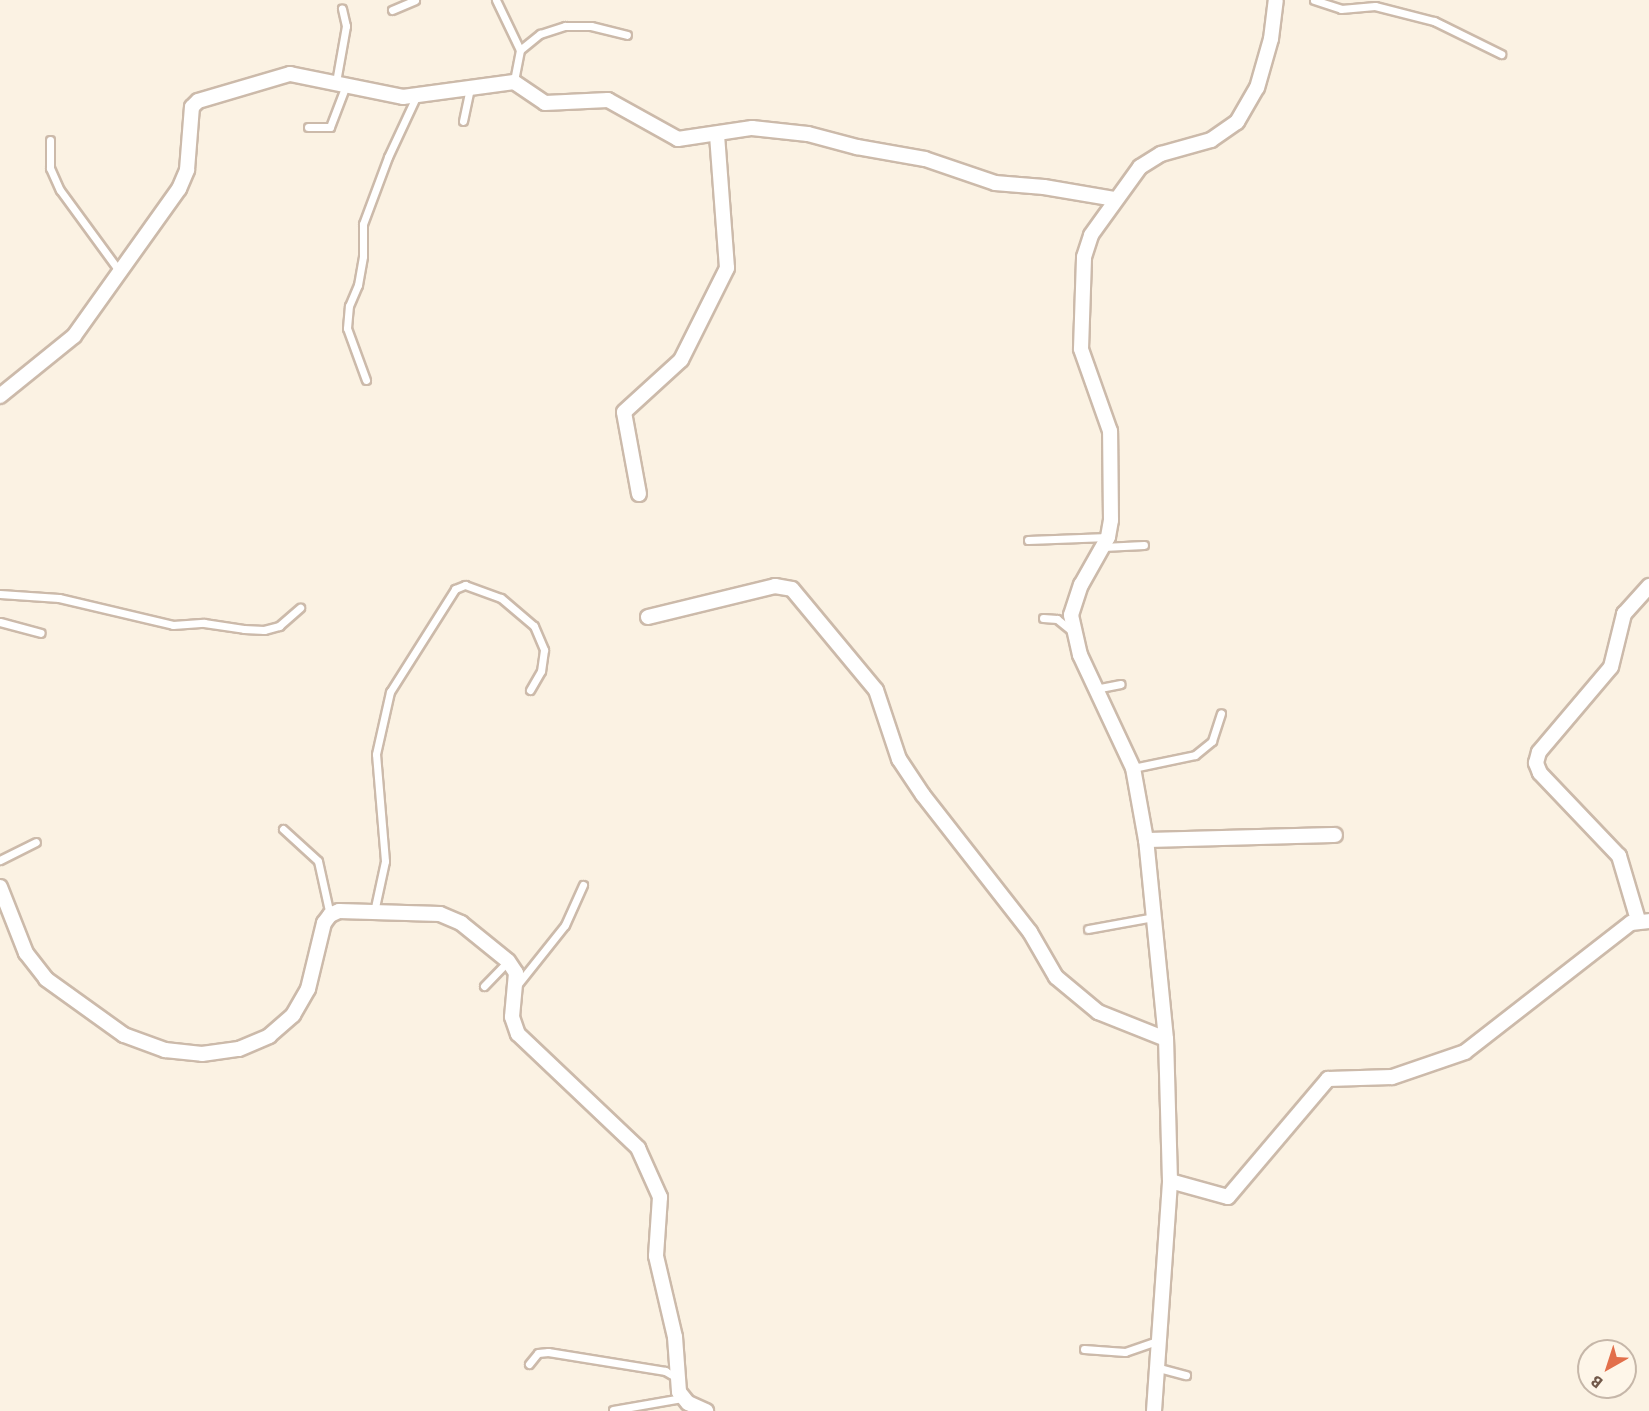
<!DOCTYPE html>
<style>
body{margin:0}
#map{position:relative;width:1649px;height:1411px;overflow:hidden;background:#fbf2e3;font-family:Signika,sans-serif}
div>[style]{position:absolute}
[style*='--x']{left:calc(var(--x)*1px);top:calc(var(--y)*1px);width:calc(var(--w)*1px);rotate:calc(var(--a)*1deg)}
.roads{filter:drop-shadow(2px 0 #ccbaaa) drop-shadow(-2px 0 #ccbaaa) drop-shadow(0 2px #ccbaaa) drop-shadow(0 -2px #ccbaaa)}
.lane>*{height:7px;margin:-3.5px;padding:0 3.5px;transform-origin:3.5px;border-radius:3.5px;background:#fff}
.street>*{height:14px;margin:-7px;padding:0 7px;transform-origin:7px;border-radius:7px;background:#fff}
span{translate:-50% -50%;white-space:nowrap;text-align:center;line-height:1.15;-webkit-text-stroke:4.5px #fef6e9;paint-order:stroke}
.north{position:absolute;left:1577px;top:1339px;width:60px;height:60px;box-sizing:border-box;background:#fef6e9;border:2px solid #c6b7a9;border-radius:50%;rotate:219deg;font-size:16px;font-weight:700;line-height:24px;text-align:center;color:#72594a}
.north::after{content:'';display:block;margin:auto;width:21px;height:27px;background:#e26f4b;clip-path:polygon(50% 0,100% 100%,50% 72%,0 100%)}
</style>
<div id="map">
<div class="roads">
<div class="lane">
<div style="--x:496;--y:0;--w:55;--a:64.4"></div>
<div style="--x:520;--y:50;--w:33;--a:101"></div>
<div style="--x:1314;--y:0;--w:28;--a:18"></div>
<div style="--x:1341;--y:9;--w:34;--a:-5"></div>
<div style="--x:1375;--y:6;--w:61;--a:14.3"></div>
<div style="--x:1434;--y:21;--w:75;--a:26.2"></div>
<div style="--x:392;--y:10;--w:25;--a:-23"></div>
<div style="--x:520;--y:50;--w:26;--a:-39"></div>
<div style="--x:540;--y:34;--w:26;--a:-18"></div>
<div style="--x:565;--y:26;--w:26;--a:0"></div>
<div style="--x:591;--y:26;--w:37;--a:14"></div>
<div style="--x:336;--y:82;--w:57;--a:-79.9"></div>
<div style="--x:346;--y:26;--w:18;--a:-103"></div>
<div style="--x:463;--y:121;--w:35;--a:-78"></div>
<div style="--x:308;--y:127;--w:22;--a:0"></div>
<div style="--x:330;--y:127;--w:45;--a:-69.1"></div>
<div style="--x:50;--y:140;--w:28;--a:90"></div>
<div style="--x:50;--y:168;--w:24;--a:66"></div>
<div style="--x:60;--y:190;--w:102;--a:53.8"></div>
<div style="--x:366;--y:380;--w:55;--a:-110.1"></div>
<div style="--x:347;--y:328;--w:22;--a:-85"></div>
<div style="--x:349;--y:306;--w:23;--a:-67"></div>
<div style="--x:358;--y:285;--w:29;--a:-80"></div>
<div style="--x:363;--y:256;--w:32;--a:-90"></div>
<div style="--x:363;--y:224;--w:72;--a:-69.5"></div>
<div style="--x:388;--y:157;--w:66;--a:-65"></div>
<div style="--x:1028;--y:540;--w:80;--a:-2.1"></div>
<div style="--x:1103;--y:547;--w:41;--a:-2.8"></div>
<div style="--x:0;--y:594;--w:59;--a:3.9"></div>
<div style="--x:59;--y:598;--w:117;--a:13.3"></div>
<div style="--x:173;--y:625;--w:31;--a:-4"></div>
<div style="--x:204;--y:623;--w:40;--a:8.5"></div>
<div style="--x:244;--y:629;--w:20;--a:3"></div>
<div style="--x:264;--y:630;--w:16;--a:-15"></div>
<div style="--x:279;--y:626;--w:28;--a:-41"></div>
<div style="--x:1043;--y:618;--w:14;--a:4"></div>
<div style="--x:1057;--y:619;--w:19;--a:39"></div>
<div style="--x:0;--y:622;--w:42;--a:15"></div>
<div style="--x:1095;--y:689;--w:26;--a:-11"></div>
<div style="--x:1133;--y:768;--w:63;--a:-11.8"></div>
<div style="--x:1195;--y:755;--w:22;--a:-39"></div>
<div style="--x:1212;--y:741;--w:29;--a:-72"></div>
<div style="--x:283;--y:829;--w:47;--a:42.4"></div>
<div style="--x:318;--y:861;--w:55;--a:77.5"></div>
<div style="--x:0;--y:860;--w:40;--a:-26.6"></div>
<div style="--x:374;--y:912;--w:52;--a:-77.8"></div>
<div style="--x:385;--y:861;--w:107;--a:-94.8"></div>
<div style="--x:376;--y:754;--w:64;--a:-77.3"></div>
<div style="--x:390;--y:692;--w:122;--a:-57.7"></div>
<div style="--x:455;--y:589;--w:11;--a:-22"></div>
<div style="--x:465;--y:585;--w:38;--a:20"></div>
<div style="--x:501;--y:598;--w:43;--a:40.3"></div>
<div style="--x:534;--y:626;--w:26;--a:67"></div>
<div style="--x:544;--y:650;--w:21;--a:98"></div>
<div style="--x:541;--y:671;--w:22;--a:120"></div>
<div style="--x:1088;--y:929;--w:67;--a:-10.3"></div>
<div style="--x:518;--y:984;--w:75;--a:-51.5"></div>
<div style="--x:565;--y:925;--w:44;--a:-65.8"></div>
<div style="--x:484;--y:986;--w:35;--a:-46"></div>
<div style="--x:1084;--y:1349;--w:41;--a:4.2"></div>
<div style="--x:1125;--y:1352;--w:36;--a:-19"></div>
<div style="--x:529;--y:1364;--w:14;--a:-51"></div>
<div style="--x:538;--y:1353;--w:10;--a:-6"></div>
<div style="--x:548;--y:1352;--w:119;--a:9.2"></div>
<div style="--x:665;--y:1371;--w:14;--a:30"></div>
<div style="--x:1159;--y:1368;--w:28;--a:15"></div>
<div style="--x:613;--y:1410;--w:70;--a:-9.9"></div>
</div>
<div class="street">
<div style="--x:0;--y:396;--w:95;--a:-39"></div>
<div style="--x:74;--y:336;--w:181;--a:-54.5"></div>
<div style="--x:179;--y:189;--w:21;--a:-67"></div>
<div style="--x:187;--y:170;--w:63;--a:-85.5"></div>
<div style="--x:192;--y:107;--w:8;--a:-45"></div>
<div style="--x:198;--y:101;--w:96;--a:-16.4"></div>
<div style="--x:290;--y:74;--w:115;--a:11.5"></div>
<div style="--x:403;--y:97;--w:112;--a:-7.7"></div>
<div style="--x:514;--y:82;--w:37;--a:34"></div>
<div style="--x:545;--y:103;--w:63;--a:-2.7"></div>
<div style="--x:608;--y:100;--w:80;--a:29.1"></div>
<div style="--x:678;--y:139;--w:75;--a:-8.5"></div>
<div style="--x:752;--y:128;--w:56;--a:6.1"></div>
<div style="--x:808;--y:134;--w:51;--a:14.9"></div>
<div style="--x:857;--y:147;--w:69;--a:10"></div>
<div style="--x:925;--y:159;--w:74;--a:18.9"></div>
<div style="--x:995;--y:183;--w:49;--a:4.7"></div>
<div style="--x:1044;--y:187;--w:71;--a:9.7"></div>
<div style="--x:639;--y:494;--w:83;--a:-100.4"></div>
<div style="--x:624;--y:412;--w:77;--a:-42.4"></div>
<div style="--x:681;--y:360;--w:103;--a:-63.4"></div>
<div style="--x:727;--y:268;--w:133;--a:-94.3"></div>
<div style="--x:648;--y:617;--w:131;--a:-13.7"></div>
<div style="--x:775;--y:586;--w:17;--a:10"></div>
<div style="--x:792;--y:589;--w:131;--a:50.3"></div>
<div style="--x:876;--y:690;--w:73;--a:71.6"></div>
<div style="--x:899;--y:759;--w:43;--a:56.3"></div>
<div style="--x:923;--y:795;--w:174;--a:52"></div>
<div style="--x:1030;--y:932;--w:52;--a:60"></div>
<div style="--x:1056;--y:977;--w:55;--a:39.8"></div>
<div style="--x:1098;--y:1012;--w:73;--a:21.7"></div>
<div style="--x:1146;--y:840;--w:189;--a:-1.5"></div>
<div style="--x:0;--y:887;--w:71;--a:68.5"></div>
<div style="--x:26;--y:953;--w:33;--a:52"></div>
<div style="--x:46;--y:979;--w:96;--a:35.7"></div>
<div style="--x:124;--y:1035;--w:44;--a:20.1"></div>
<div style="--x:165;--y:1050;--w:37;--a:6"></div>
<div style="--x:202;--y:1054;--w:37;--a:-8"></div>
<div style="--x:239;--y:1049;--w:33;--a:-23"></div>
<div style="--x:269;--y:1036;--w:32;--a:-41"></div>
<div style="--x:293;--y:1015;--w:30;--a:-60"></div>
<div style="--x:308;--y:989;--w:68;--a:-76.4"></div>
<div style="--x:324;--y:923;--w:10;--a:-53"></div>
<div style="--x:330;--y:915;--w:10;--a:-24"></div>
<div style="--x:339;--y:911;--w:101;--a:1.7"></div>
<div style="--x:440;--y:914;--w:23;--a:23"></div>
<div style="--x:461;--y:923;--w:60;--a:39"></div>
<div style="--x:508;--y:961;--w:14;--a:56"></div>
<div style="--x:516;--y:973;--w:44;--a:95.2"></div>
<div style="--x:512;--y:1017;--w:18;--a:71"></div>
<div style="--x:518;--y:1034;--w:166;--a:43.5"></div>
<div style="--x:638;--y:1148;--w:54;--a:65.8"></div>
<div style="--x:660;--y:1197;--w:59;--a:93.9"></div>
<div style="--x:656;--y:1256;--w:83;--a:76.8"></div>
<div style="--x:675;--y:1337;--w:55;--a:85.8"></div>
<div style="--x:679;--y:1392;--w:14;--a:51"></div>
<div style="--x:688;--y:1403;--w:20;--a:24"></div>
<div style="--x:1638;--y:920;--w:67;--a:-106.5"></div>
<div style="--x:1619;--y:856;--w:115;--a:-133.6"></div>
<div style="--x:1540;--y:773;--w:11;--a:-112"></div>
<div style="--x:1536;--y:763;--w:11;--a:-75"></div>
<div style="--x:1539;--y:752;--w:111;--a:-49.7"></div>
<div style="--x:1611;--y:667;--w:55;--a:-76.2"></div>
<div style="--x:1624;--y:614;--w:38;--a:-48"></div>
<div style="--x:1170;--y:1181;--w:60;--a:15.4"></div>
<div style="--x:1228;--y:1197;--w:155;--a:-49.7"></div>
<div style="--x:1328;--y:1079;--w:64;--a:-1.8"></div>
<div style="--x:1392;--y:1077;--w:77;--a:-18.9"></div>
<div style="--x:1465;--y:1052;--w:210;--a:-37.9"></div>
<div style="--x:1631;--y:923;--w:18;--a:-6"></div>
<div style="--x:1154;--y:1411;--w:231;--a:-86"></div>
<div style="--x:1170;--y:1181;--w:142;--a:-91.6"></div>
<div style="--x:1166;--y:1039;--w:200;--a:-95.7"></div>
<div style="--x:1146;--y:840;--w:73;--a:-100.2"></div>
<div style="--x:1133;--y:768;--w:125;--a:-115.1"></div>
<div style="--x:1080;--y:655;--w:41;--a:-102.7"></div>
<div style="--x:1071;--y:615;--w:32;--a:-72"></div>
<div style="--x:1081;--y:585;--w:55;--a:-60.6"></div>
<div style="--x:1108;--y:537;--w:17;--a:-80"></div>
<div style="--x:1111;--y:520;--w:89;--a:-90.6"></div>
<div style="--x:1110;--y:431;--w:87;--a:-109.5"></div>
<div style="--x:1081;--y:349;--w:92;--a:-88.1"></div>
<div style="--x:1084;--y:257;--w:23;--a:-72"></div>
<div style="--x:1091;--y:235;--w:84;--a:-54.2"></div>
<div style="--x:1140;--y:167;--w:25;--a:-32"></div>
<div style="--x:1161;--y:154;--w:52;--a:-15.6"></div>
<div style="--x:1211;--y:140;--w:32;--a:-35"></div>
<div style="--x:1237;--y:122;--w:39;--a:-60"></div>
<div style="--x:1257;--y:88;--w:51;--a:-74.1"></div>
<div style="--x:1271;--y:39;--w:39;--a:-83"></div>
</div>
</div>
<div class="north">B</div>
</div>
